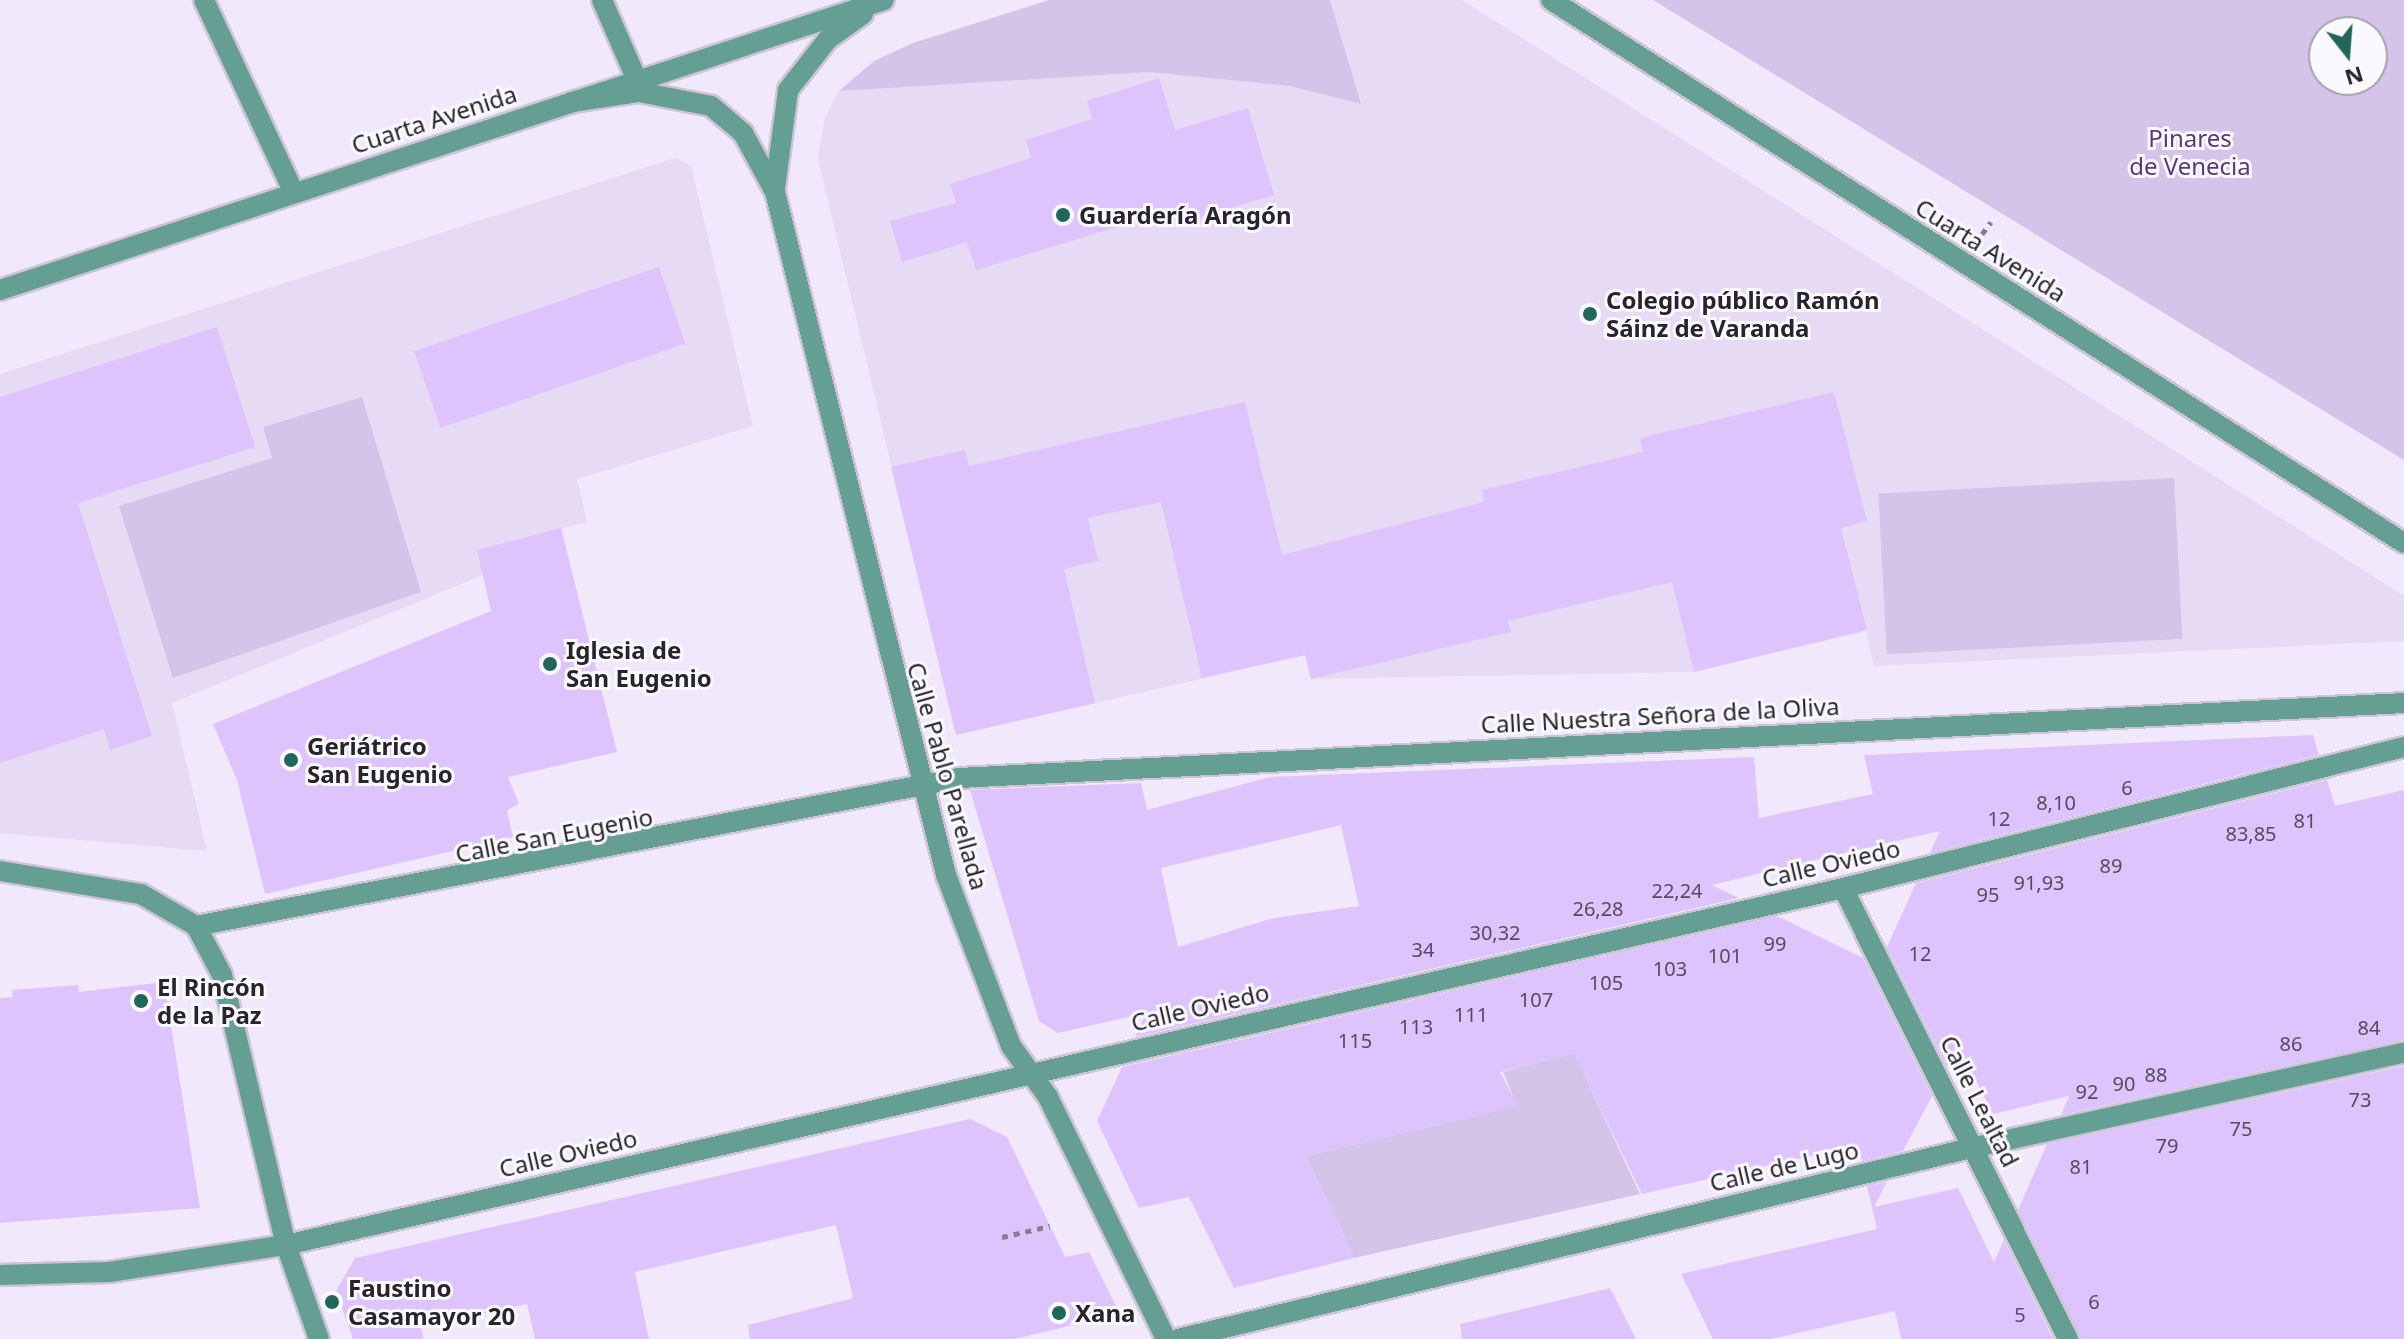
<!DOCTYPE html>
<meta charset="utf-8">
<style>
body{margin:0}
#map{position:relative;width:2404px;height:1339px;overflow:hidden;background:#f1e8fc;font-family:"Noto Sans",sans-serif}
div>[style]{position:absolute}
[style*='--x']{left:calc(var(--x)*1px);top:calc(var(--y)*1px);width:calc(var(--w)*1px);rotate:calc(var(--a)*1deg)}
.built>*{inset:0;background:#e6daf5}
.green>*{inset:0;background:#d4c4e9;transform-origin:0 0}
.building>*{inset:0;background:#dec4fc;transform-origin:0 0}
.path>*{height:5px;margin-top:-2.5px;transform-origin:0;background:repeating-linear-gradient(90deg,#857f8c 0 6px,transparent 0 12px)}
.roads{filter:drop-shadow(2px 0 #cdc5d6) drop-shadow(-2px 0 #cdc5d6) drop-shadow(0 2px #cdc5d6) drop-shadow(0 -2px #cdc5d6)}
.service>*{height:20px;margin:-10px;padding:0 10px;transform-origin:10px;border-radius:10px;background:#659e92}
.pedestrian>*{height:20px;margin:-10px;padding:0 10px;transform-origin:10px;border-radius:10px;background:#659e92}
.minor>*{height:20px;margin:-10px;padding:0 10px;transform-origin:10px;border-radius:10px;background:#659e92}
.tertiary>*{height:20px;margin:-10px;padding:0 10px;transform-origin:10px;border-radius:10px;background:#659e92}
.dots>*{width:22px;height:22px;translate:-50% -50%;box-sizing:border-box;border:4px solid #faf9fd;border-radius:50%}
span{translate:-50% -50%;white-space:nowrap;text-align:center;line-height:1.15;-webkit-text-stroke:6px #faf9fd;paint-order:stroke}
.number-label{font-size:20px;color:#554c5f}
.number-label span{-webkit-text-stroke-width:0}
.street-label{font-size:24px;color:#27242b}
.park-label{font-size:24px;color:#5b3a7b}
.poi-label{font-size:24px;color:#27242b;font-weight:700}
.left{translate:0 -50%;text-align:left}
.north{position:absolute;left:2308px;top:16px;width:80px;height:80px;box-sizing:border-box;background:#faf9fd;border:2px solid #a6a4a9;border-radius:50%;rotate:163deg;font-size:22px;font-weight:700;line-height:32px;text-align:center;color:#27242b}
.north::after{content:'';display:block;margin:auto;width:28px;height:36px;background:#20665b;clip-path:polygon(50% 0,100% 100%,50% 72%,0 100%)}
</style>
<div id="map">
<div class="built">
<div style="clip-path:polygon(1330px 0,1462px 0,2404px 596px,2404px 641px,1874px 666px,1866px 631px,1694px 672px,1311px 679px,1305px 655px,956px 735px,818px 159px,825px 117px,839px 91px,1021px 75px,1149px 72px,1290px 86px,1360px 103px)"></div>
<div style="clip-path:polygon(675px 158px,691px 166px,753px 426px,577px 479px,587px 522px,478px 550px,483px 575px,172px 703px,207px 851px,0 833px,0 374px)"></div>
</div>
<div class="green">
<div style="clip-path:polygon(1049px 0,1330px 0,1361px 104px,1290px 86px,1149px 72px,839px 91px,874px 61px,913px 43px)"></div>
<div style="clip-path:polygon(evenodd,1653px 0,2404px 0,2404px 460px,1653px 0,2324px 32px,2372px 32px,2372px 80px,2324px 80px,2324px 32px)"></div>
<div style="clip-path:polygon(362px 397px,421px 592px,173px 678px,119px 506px,272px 458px,263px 427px)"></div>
<div style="left:2174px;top:478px;width:161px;height:296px;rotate:87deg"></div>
<div style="clip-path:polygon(1574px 1053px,1640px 1194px,1354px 1258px,1306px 1156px,1517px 1106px,1503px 1072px)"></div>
</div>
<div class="building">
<div style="clip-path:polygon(1159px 78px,1175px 130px,1248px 108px,1274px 195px,1190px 220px,1186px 206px,976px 270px,967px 242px,902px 262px,890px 221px,956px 203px,950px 184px,1031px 158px,1026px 140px,1092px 119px,1087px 101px)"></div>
<div style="left:659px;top:267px;width:81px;height:259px;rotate:71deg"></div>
<div style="clip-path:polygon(217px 327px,255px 447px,78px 503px,152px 736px,110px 750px,104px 729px,0 763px,0 397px)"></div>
<div style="clip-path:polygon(1834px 392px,1867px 521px,1841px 528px,1867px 630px,1694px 672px,1672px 582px,1508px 621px,1511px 632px,1311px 679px,1305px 655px,1202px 678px,1161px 502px,1088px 518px,1098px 561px,1064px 569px,1095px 703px,956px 735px,891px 467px,965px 450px,969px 466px,1245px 402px,1282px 555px,1484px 502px,1482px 490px,1643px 452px,1640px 438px)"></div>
<div style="clip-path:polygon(561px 528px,617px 752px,508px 777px,519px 804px,507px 810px,513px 837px,265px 894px,237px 780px,213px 724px,491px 611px,477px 550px)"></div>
<div style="clip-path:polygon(evenodd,2313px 735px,2319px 755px,1930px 853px,1940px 831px,1849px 852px,1712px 885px,1739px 898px,1135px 1037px,1146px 1013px,1058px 1033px,1039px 1021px,970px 790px,1141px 783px,1147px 810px,1270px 777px,1754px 757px,1759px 818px,1873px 794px,1864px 755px,2313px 735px,1341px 825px,1359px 906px,1274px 918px,1178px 947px,1161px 868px,1341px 825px)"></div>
<div style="clip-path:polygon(2327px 780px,2335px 806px,2404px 790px,2404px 1040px,2061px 1115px,2069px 1096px,1993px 1114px,1958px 1045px,1947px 1067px,1887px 947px,1916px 883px)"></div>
<div style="clip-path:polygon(1777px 916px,1863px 958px,1932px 1096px,1903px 1151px,1862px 1161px,1858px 1145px,1642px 1194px,1574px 1054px,1500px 1072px,1518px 1106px,1306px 1156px,1354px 1258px,1234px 1288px,1189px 1197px,1139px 1208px,1097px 1121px,1122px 1067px)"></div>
<div style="clip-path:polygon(164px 982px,200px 1208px,0 1223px,0 998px,13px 997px,12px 990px,78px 985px,79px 992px)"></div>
<div style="clip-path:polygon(2404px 1066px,2404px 1339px,2081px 1339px,2018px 1210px,2047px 1144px)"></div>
<div style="clip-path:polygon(970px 1119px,1007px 1137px,1065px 1257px,1089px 1252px,1120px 1314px,1014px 1339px,750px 1339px,748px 1325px,853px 1298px,836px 1225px,635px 1272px,649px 1339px,535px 1339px,527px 1304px,421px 1328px,424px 1339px,353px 1339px,336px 1291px,355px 1258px)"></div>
<div style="clip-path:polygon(1887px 1182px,1874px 1207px,1958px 1188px,1994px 1262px,2004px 1240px,2053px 1339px,1901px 1339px,1895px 1311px,1771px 1339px,1713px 1339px,1681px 1274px,1877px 1229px,1867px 1186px)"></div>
<div style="clip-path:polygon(1610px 1288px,1636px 1339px,1462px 1339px,1460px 1324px)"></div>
</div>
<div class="path">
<div style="--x:1982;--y:234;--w:15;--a:-53"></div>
<div style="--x:1002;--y:1237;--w:49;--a:-12.9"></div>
</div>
<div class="roads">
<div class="service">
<div style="--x:602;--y:0;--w:85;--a:66.4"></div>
</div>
<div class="pedestrian">
<div style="--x:196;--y:926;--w:777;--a:-10.98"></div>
<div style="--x:959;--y:778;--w:1447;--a:-2.97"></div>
</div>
<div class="minor">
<div style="--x:204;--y:0;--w:211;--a:65"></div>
<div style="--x:0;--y:871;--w:143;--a:9.3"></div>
<div style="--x:141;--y:894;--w:64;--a:30.2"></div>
<div style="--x:196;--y:926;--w:55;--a:62"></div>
<div style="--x:222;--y:975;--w:277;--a:76.7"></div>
<div style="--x:286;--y:1245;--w:100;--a:70.7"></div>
<div style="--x:1843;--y:888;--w:504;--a:63.49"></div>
<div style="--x:0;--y:1275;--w:109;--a:-1.6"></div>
<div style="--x:109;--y:1272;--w:179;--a:-8.7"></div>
<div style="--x:286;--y:1245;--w:1597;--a:-12.91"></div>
<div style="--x:1843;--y:888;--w:578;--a:-14.11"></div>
<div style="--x:1178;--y:1339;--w:820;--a:-13.54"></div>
<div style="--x:1975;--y:1147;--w:439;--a:-12.4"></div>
</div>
<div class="tertiary">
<div style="--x:1551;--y:0;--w:1011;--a:32.48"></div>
<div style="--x:572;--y:102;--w:68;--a:-8.5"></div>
<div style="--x:639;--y:92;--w:73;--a:11"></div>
<div style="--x:711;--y:106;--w:42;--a:40.2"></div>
<div style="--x:743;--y:133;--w:67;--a:61.5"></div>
<div style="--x:775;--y:192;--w:704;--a:75.94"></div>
<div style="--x:946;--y:875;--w:183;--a:69.2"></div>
<div style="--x:1011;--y:1046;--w:63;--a:54"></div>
<div style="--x:1048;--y:1097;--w:269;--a:64"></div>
<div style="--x:775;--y:188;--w:99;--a:-82.4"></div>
<div style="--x:788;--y:90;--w:65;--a:-51.9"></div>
<div style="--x:828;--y:39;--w:43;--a:-35.5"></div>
<div style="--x:0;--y:290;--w:930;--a:-18.16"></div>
</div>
</div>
<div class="dots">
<div style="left:1063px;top:215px;background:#20665b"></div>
<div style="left:1590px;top:314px;background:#20665b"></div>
<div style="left:550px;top:664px;background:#20665b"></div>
<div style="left:291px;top:760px;background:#20665b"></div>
<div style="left:141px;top:1001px;background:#20665b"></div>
<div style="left:332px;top:1302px;background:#20665b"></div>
<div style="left:1059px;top:1313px;background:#20665b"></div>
</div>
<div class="number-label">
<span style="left:2127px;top:787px">6</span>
<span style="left:2056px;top:802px">8,10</span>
<span style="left:1999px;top:818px">12</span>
<span style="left:2305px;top:820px">81</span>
<span style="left:2251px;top:833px">83,85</span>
<span style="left:2111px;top:865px">89</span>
<span style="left:2039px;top:882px">91,93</span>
<span style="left:1677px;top:890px">22,24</span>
<span style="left:1988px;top:894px">95</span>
<span style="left:1598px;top:908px">26,28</span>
<span style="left:1495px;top:932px">30,32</span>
<span style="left:1775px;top:943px">99</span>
<span style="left:1423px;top:949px">34</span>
<span style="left:1920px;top:953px">12</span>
<span style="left:1725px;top:955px">101</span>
<span style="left:1670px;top:968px">103</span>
<span style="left:1606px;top:982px">105</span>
<span style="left:1536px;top:999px">107</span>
<span style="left:1471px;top:1014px">111</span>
<span style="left:1416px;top:1026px">113</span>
<span style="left:2369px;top:1027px">84</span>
<span style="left:1355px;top:1040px">115</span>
<span style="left:2291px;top:1043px">86</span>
<span style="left:2156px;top:1074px">88</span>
<span style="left:2124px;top:1083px">90</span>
<span style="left:2087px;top:1091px">92</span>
<span style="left:2360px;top:1099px">73</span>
<span style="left:2241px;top:1128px">75</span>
<span style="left:2167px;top:1145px">79</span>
<span style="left:2081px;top:1166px">81</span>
<span style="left:2094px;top:1301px">6</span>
<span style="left:2020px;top:1314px">5</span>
</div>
<div class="street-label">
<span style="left:434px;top:119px;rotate:-18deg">Cuarta Avenida</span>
<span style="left:1991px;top:250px;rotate:32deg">Cuarta Avenida</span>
<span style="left:1660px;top:715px;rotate:-3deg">Calle Nuestra Señora de la Oliva</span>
<span style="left:948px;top:776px;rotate:74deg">Calle Pablo Parellada</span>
<span style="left:554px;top:835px;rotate:-11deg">Calle San Eugenio</span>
<span style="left:1831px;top:863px;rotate:-13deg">Calle Oviedo</span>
<span style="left:1200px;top:1007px;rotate:-13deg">Calle Oviedo</span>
<span style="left:1980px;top:1101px;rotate:63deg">Calle Lealtad</span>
<span style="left:568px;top:1153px;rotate:-13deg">Calle Oviedo</span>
<span style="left:1784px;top:1166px;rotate:-13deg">Calle de Lugo</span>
</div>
<div class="park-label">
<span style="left:2190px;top:152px">Pinares<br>de Venecia</span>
</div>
<div class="poi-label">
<span class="left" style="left:1079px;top:215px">Guardería Aragón</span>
<span class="left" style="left:1606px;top:314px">Colegio público Ramón<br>Sáinz de Varanda</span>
<span class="left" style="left:566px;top:664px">Iglesia de<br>San Eugenio</span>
<span class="left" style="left:307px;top:760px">Geriátrico<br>San Eugenio</span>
<span class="left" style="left:157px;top:1001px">El Rincón<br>de la Paz</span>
<span class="left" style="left:348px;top:1302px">Faustino<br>Casamayor 20</span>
<span class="left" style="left:1075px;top:1313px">Xana</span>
</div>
<div class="north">N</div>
</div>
